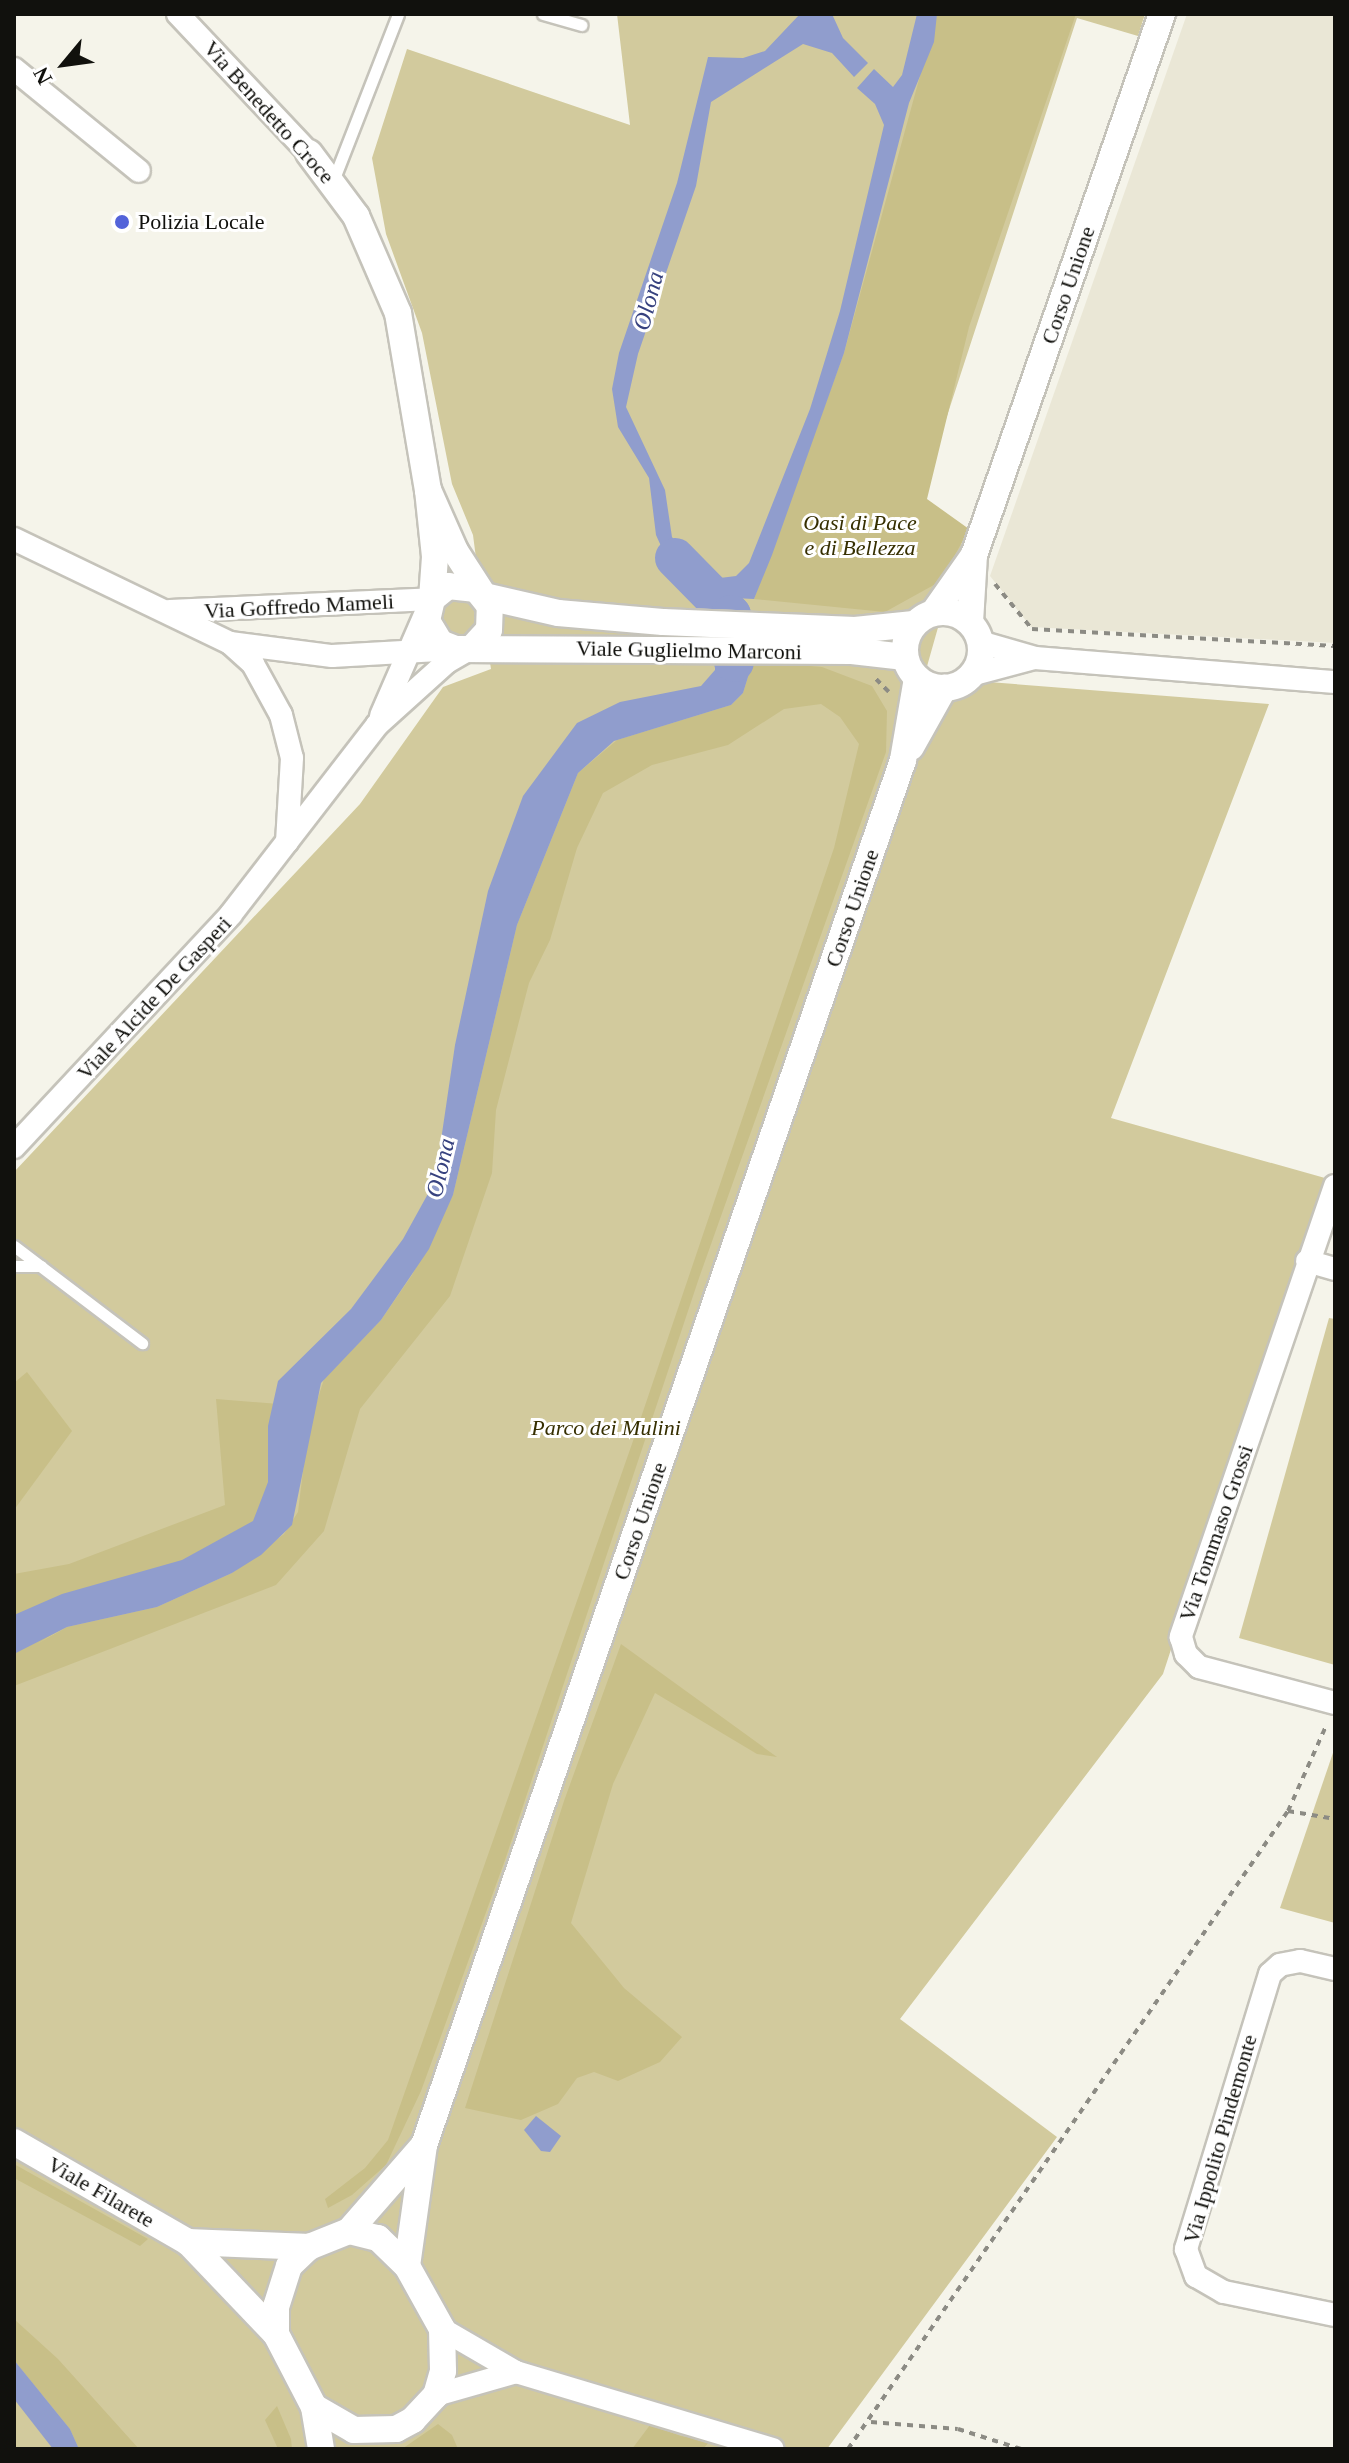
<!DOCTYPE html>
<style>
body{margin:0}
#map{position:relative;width:1349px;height:2463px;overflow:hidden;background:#f5f4ea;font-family:Georgia,serif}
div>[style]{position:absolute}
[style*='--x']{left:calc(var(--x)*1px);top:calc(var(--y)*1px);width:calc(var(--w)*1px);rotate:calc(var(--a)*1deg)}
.built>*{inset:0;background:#eae7d6}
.green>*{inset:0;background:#d2ca9d}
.forest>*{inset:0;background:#c8bf88}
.water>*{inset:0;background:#909dcd}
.river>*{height:40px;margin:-20px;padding:0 20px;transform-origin:20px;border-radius:20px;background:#909dcd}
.path>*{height:4px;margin-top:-2px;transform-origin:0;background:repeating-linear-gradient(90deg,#8c8b84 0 6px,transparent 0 12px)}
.roads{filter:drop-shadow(2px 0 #c5c3ba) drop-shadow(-2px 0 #c5c3ba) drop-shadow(0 2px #c5c3ba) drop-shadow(0 -2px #c5c3ba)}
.service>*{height:11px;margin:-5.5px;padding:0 5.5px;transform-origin:5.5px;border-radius:5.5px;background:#fff}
.minor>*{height:22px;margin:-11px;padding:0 11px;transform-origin:11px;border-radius:11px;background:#fff}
.tertiary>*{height:26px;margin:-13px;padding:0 13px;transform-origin:13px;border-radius:13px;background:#fff}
.tertiary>.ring{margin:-13px;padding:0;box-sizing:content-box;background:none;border:26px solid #fff;border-radius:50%}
.dots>*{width:22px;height:22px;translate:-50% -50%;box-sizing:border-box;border:4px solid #fff;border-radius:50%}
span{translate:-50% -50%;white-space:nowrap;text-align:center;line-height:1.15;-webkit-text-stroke:6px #fff;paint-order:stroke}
.street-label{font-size:22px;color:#11110d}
.poi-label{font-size:22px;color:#11110d}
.left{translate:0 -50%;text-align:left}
.park-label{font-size:22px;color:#362f01;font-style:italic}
.water-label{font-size:24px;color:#37427f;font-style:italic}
.frame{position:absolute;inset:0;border:16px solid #11110d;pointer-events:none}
.north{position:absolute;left:24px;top:24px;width:80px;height:80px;-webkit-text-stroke:6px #fff;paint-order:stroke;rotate:241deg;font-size:22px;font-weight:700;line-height:32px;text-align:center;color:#11110d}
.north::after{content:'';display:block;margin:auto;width:28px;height:36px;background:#11110d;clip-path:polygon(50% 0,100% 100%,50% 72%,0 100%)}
</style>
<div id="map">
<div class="built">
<div style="clip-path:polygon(1187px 14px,1335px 14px,1335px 643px,1031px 627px,990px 576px)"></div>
</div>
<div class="green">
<div style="clip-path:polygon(617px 14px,1145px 14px,1138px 36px,1077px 18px,915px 514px,965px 532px,924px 677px,1269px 704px,1111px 1118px,1325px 1178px,1163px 1674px,900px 2019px,1057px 2137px,827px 2449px,14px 2449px,14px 1172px,360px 804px,443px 687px,491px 669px,485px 630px,474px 641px,439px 637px,440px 595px,481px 597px,473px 535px,452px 484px,422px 333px,386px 234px,372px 158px,407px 49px,630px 125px)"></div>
<div style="clip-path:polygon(1329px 1318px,1335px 1319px,1335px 1665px,1239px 1638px)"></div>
<div style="clip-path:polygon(1335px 1747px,1335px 1923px,1280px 1908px)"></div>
</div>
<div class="forest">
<div style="clip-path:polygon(937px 14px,1076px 14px,969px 327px,927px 499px,969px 529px,941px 581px,885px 612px,754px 599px,844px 353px)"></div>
<div style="clip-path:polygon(753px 661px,822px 667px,872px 686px,887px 711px,886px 752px,699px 1278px,505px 1860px,421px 2091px,386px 2165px,352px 2195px,328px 2208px,325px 2199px,365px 2168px,388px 2140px,633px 1441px,834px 848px,859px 744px,840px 717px,821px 704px,784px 709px,728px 745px,652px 765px,603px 793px,577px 848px,550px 940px,529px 983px,496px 1110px,492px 1173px,450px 1296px,360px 1409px,324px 1531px,276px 1585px,14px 1686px,14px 1574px,69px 1564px,225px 1505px,216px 1399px,279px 1404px,264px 1516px,247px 1535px,149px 1577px,35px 1645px,67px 1627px,157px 1607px,232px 1573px,284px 1534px,298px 1512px,308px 1430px,324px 1379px,381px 1320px,412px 1275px,453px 1195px,517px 925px,578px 773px,617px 740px,731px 705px,743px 693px)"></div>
<div style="clip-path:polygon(27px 1372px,72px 1431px,14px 1510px,14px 1383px)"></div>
<div style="clip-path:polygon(621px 1644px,777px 1757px,757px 1754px,655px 1693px,613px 1784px,571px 1923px,624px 1988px,682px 2037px,660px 2062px,618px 2081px,594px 2072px,577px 2078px,558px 2104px,521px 2120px,465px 2108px,564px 1801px)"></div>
<div style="clip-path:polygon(14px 2164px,148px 2239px,140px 2246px,14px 2178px)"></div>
<div style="clip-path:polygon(14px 2319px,58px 2359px,139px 2449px,79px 2449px,70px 2429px,14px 2360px)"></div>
<div style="clip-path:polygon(277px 2406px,291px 2439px,292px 2449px,278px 2449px,265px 2420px)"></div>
<div style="clip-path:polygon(438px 2424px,452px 2435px,458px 2449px,402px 2449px)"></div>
<div style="clip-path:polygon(650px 2425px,681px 2436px,710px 2441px,703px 2449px,632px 2449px)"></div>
</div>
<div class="water">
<div style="clip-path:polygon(800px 14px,832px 14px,843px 38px,868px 63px,854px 77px,832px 53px,803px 44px,711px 102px,696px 186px,638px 354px,626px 407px,665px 490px,672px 537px,695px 568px,720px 578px,736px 576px,749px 563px,810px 409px,840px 311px,884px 125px,875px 104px,857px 88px,874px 69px,893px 87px,902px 75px,917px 14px,937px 14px,934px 42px,909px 103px,844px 353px,772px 555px,754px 599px,712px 597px,685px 584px,670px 566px,656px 535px,649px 478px,618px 427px,612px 389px,619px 353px,677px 183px,708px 57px,743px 58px,765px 51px)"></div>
<div style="clip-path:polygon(715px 658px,753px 661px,743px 693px,731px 705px,614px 741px,578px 773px,517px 925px,453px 1195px,429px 1249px,381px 1320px,321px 1383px,292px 1525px,261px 1555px,232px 1573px,157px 1607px,67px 1627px,14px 1654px,14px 1615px,62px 1594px,182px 1560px,253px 1521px,268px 1482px,268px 1426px,278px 1381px,351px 1309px,403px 1239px,435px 1181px,455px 1045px,488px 891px,523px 796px,577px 723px,620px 702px,701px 686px,715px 670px)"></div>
<div style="clip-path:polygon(536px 2116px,561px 2136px,550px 2152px,541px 2151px,524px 2130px)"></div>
<div style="clip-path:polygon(14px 2360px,70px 2429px,79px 2449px,53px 2449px,14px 2399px)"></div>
</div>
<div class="river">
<div style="--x:675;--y:558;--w:80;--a:45.5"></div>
<div style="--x:731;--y:615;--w:47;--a:86.3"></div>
</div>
<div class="path">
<div style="--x:995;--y:584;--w:58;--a:50.6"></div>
<div style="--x:1032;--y:629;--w:303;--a:3.2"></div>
<div style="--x:876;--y:679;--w:18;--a:45"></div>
<div style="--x:1288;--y:1811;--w:48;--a:9.7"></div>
<div style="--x:871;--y:2422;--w:87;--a:4.6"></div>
<div style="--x:958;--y:2429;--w:66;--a:17.6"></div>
<div style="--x:848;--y:2449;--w:775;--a:-55.41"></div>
<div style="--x:1288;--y:1811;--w:95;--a:-65.9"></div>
</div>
<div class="roads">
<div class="service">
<div style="--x:543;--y:14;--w:40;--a:16"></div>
<div style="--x:333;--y:181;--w:179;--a:-68.7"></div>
<div style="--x:14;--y:1246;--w:161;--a:37.2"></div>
<div style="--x:14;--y:1266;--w:27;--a:0"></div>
</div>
<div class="minor">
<div style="--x:178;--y:14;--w:191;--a:46.7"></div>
<div style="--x:14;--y:69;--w:161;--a:39.2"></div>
<div style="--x:14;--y:539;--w:240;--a:25.7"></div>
<div style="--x:230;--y:643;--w:103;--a:7.3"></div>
<div style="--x:332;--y:656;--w:124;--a:-3.2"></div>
<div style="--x:170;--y:611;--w:262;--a:-2.6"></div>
<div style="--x:980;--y:642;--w:57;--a:16.2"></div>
<div style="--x:1035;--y:658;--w:301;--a:4.6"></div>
<div style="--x:230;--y:643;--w:31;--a:42"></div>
<div style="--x:253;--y:664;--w:58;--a:61.2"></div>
<div style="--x:281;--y:715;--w:44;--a:75.7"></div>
<div style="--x:292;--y:758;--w:84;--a:93.4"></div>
<div style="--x:971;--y:675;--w:65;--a:-15.1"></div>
<div style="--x:381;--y:716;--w:116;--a:-66.5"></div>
<div style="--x:14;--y:1147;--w:318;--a:-47"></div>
<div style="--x:231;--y:914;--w:239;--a:-52.3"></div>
<div style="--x:377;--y:725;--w:94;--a:-42"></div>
<div style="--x:447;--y:662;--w:30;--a:-30"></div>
<div style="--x:1335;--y:1186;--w:477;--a:108.9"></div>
<div style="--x:1181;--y:1637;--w:18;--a:74"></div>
<div style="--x:1186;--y:1654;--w:18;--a:45"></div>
<div style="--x:1199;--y:1667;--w:141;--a:14.8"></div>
<div style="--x:1307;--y:1261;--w:29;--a:16"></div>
<div style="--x:1335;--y:1969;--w:36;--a:-167"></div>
<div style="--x:1300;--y:1961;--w:20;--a:169"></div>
<div style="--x:1280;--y:1965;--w:13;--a:138"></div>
<div style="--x:1270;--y:1974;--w:288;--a:107"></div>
<div style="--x:1186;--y:2249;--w:29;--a:70"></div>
<div style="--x:1196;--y:2276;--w:32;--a:30"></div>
<div style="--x:1224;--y:2292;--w:113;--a:11.7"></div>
<div style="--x:442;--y:2329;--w:86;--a:30.2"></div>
<div style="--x:516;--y:2372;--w:268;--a:16.7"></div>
<div style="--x:436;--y:2395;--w:83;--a:-16"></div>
</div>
<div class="tertiary">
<div style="--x:309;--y:153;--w:79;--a:53.3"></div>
<div style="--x:356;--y:216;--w:106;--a:66.6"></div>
<div style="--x:398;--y:313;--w:180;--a:80.4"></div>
<div style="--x:428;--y:490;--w:67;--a:84"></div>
<div style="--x:435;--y:557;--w:42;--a:94.1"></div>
<div style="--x:428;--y:490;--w:67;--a:66.1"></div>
<div style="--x:455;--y:551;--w:54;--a:57.2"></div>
<div style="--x:484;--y:596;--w:76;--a:12.9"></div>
<div style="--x:558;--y:613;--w:105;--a:4.9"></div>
<div style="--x:663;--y:622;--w:192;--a:2.4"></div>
<div style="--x:855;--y:630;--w:59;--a:-5.8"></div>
<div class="ring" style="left:905px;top:612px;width:50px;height:50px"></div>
<div style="--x:934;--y:612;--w:70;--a:-54.9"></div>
<div style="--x:974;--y:555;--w:573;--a:-70.84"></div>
<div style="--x:970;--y:622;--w:67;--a:-86.6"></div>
<div style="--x:473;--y:647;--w:23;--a:-47"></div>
<div style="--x:489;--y:630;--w:24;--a:-88"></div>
<div style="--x:490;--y:606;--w:22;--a:-129"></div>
<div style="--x:476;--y:589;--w:28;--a:-174"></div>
<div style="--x:448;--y:586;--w:21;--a:141"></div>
<div style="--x:432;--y:599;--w:23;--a:103"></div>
<div style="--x:427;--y:621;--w:26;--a:59"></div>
<div style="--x:440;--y:643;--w:17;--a:21"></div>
<div style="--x:456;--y:649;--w:396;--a:0.3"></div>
<div style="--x:852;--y:651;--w:53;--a:6.5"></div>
<div style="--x:911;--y:747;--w:68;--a:-60.8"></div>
<div style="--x:14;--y:2142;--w:201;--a:29.9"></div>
<div style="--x:188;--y:2242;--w:127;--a:46.3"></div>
<div style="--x:349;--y:2231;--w:30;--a:14"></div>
<div style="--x:378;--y:2238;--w:40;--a:44"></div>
<div style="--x:407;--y:2266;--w:72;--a:60.9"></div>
<div style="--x:442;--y:2329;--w:42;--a:88.6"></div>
<div style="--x:443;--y:2371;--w:25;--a:106"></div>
<div style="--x:436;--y:2395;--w:34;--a:133"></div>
<div style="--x:413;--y:2420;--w:19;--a:152"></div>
<div style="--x:396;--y:2429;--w:42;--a:178.6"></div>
<div style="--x:354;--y:2430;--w:46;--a:-150.1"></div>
<div style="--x:314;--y:2407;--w:82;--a:-117.5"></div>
<div style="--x:276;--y:2334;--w:27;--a:-90"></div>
<div style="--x:276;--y:2307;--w:43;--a:-72.4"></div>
<div style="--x:289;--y:2266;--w:28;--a:-44"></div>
<div style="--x:309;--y:2247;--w:43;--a:-21.8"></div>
<div style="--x:349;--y:2231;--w:114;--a:-48.9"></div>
<div style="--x:188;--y:2242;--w:121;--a:2.4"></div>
<div style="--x:407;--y:2266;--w:122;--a:-82"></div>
<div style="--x:424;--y:2145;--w:1465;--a:-70.92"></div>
<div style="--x:903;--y:760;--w:83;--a:-80.3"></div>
<div style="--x:314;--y:2407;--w:43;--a:80.5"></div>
</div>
</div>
<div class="dots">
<div style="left:122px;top:222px;background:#5363d9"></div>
</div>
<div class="street-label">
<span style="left:269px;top:112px;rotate:48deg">Via Benedetto Croce</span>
<span style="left:1068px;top:285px;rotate:-71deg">Corso Unione</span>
<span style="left:299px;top:606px;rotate:-3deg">Via Goffredo Mameli</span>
<span style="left:689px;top:650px;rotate:1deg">Viale Guglielmo Marconi</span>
<span style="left:852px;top:908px;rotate:-71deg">Corso Unione</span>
<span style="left:154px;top:998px;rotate:-47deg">Viale Alcide De Gasperi</span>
<span style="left:640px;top:1521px;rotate:-71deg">Corso Unione</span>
<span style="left:1216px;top:1533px;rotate:-71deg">Via Tommaso Grossi</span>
<span style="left:1220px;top:2139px;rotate:-74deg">Via Ippolito Pindemonte</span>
<span style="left:101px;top:2192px;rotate:30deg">Viale Filarete</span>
</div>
<div class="poi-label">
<span class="left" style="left:138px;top:222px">Polizia Locale</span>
</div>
<div class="park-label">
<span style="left:860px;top:535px">Oasi di Pace<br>e di Bellezza</span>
<span style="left:606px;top:1428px">Parco dei Mulini</span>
</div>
<div class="water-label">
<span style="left:649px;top:301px;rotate:-75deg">Olona</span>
<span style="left:441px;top:1168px;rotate:-77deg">Olona</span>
</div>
<div class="frame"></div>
<div class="north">N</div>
</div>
